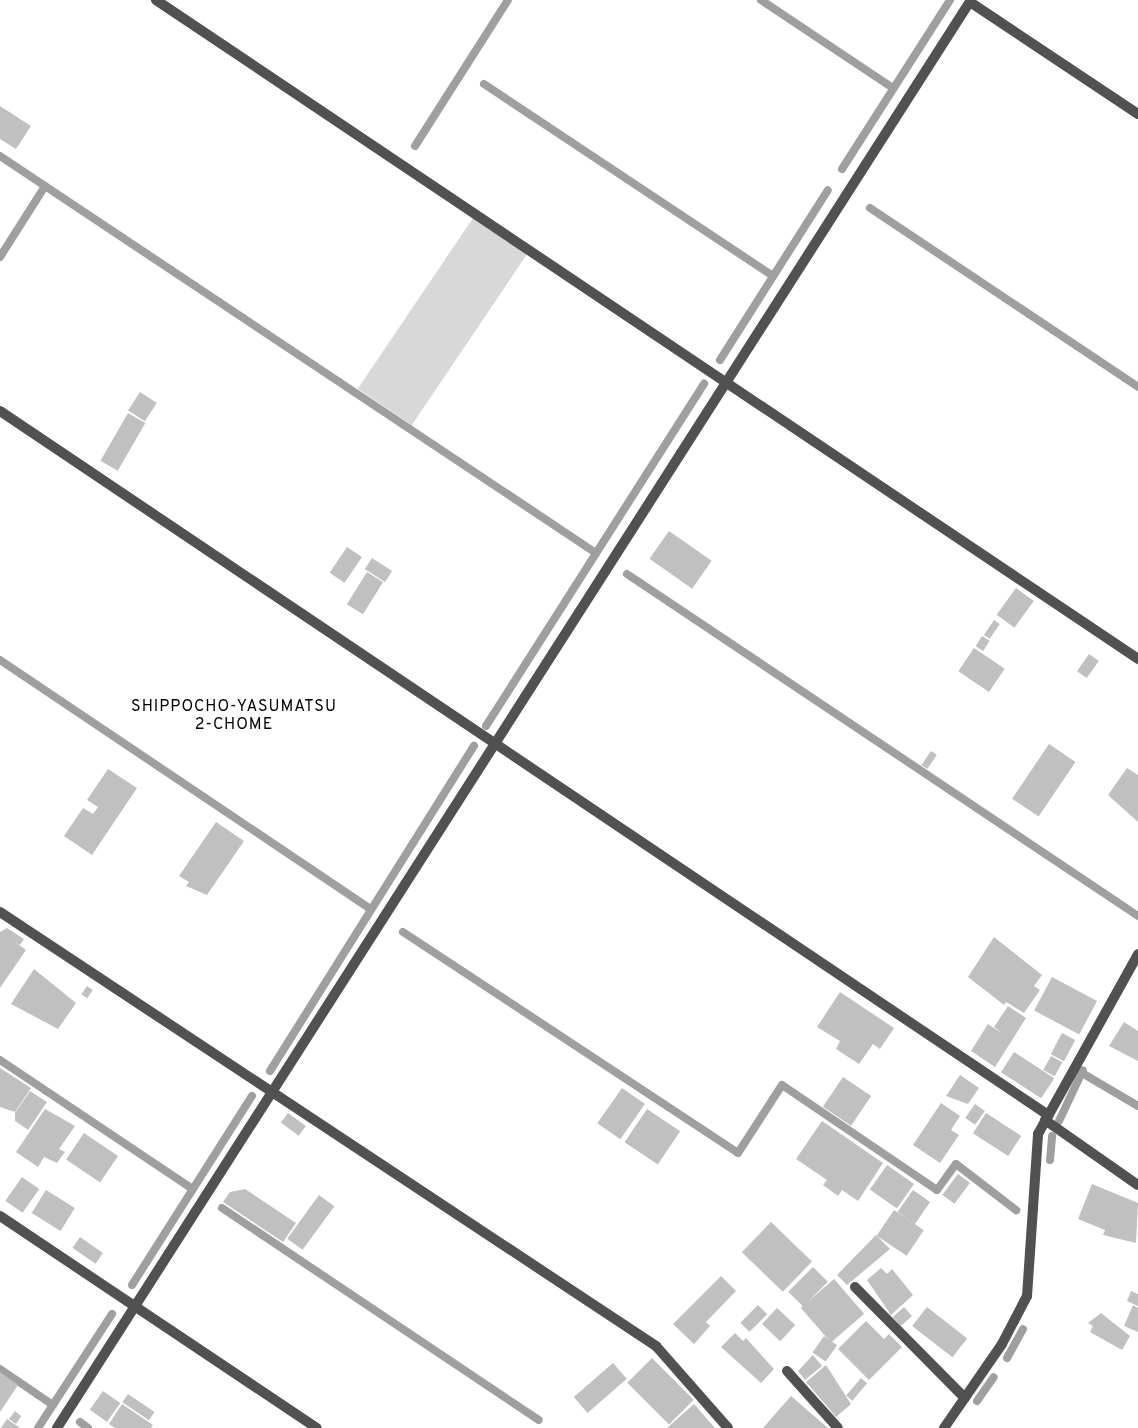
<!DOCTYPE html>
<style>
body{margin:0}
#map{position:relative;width:1138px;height:1428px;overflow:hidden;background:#fff;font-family:Overpass,sans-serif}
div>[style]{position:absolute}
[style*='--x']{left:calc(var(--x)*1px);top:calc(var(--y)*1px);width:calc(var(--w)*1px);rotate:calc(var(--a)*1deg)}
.green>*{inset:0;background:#d8d8d8;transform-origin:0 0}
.stream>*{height:8px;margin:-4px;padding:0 4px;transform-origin:4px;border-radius:4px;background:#9f9f9f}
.building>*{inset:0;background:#c0c0c0;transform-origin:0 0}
.service>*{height:10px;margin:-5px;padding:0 5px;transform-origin:5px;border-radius:5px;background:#515151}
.minor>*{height:10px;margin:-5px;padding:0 5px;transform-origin:5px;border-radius:5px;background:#515151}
span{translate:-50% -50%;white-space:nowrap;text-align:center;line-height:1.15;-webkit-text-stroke:4px #fff;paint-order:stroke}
.neighbourhood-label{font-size:16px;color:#000;letter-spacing:1px}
</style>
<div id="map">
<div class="green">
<div style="left:473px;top:218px;width:65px;height:206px;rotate:34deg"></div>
</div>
<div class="stream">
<div style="--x:761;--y:0;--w:159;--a:33.7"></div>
<div style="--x:484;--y:84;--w:347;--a:33.6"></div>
<div style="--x:415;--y:146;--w:173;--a:-57.5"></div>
<div style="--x:0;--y:156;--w:716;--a:33.67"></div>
<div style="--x:842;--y:169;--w:201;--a:-57.4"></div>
<div style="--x:870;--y:208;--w:322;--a:33.7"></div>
<div style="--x:0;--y:257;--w:84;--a:-57.6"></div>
<div style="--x:720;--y:360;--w:201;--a:-57.6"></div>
<div style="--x:627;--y:574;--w:615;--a:33.79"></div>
<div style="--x:0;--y:660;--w:443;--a:33.9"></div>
<div style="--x:486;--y:726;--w:406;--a:-57.5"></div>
<div style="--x:403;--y:932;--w:401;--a:33.4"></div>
<div style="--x:738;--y:1153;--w:81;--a:-57.1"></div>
<div style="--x:782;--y:1085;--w:187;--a:34.1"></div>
<div style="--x:937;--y:1190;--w:32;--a:-54"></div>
<div style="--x:956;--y:1164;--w:76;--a:37.5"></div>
<div style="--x:0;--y:1060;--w:232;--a:33.8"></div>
<div style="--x:270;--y:1071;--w:384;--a:-57.9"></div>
<div style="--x:1082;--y:1073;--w:65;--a:30.5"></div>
<div style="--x:1059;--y:1121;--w:56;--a:-64.8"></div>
<div style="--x:1050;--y:1160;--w:24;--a:-85"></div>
<div style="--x:222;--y:1208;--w:381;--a:33.8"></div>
<div style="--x:132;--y:1285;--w:224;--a:-57.6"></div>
<div style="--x:1007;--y:1358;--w:33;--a:-61"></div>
<div style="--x:0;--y:1369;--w:64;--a:34.2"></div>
<div style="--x:977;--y:1401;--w:29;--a:-55"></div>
<div style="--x:80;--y:1422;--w:10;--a:37"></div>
<div style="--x:38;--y:1428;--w:136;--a:-57"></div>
</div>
<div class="building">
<div style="clip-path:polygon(0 106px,31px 126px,16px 149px,0 139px)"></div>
<div style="left:140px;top:392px;width:20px;height:22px;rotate:33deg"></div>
<div style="left:128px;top:413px;width:20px;height:55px;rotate:30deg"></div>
<div style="left:669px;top:531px;width:52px;height:34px;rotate:35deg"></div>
<div style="left:347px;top:547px;width:18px;height:31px;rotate:34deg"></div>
<div style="left:372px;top:558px;width:24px;height:13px;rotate:33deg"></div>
<div style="left:367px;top:572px;width:19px;height:38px;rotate:32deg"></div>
<div style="left:1016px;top:588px;width:22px;height:33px;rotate:36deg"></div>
<div style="left:994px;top:620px;width:7px;height:18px;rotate:34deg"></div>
<div style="left:982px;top:636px;width:9px;height:12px;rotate:32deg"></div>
<div style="left:974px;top:648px;width:37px;height:28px;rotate:34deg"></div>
<div style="left:1089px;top:654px;width:12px;height:21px;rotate:35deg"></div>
<div style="left:1049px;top:744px;width:32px;height:66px;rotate:34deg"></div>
<div style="left:931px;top:751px;width:7px;height:17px;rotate:34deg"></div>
<div style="clip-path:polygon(1127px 768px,1138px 775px,1138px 822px,1108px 795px)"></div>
<div style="clip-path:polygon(108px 769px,137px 788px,92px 855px,64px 836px,83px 808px,93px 814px,98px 807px,87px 800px)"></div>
<div style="clip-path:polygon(216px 822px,244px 841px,207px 895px,186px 886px,189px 882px,179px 876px)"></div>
<div style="clip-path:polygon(7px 928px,24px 939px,20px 945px,15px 942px,26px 950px,0 988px,0 932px)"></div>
<div style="clip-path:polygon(994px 937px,1042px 975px,1034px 986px,1040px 990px,1024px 1013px,1006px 1002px,1004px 1005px,968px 977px)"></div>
<div style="clip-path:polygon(34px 969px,76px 1003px,58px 1029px,11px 1004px)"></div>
<div style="left:1052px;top:977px;width:51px;height:38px;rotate:28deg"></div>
<div style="left:87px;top:986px;width:7px;height:10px;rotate:34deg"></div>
<div style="clip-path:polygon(840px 992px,894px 1028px,880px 1049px,873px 1044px,859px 1064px,836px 1049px,840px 1041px,817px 1027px)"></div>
<div style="clip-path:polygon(1008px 1006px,1026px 1018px,995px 1067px,971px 1051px,988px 1024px,1003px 1034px,994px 1027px)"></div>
<div style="clip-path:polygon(1124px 1022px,1138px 1031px,1138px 1061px,1109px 1046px)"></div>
<div style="left:1062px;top:1033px;width:15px;height:24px;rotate:28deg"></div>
<div style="left:1014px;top:1052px;width:48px;height:24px;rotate:33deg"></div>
<div style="left:1051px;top:1056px;width:13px;height:16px;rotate:29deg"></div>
<div style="clip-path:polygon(0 1068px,31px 1088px,15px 1112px,0 1107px)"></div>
<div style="clip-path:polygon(960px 1075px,979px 1088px,968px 1104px,946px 1096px)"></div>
<div style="left:843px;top:1077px;width:34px;height:36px;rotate:34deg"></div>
<div style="left:622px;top:1088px;width:28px;height:43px;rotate:35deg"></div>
<div style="clip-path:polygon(30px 1091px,47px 1102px,28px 1130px,15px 1121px,15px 1113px)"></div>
<div style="clip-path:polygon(941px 1103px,960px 1116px,951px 1130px,959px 1135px,940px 1163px,913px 1145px)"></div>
<div style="left:975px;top:1104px;width:12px;height:17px;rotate:35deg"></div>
<div style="clip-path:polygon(45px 1109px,75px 1126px,59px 1149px,65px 1152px,57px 1163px,44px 1157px,38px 1167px,16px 1152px)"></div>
<div style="left:647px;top:1109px;width:40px;height:40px;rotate:34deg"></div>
<div style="left:288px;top:1113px;width:22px;height:12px;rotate:36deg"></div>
<div style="left:986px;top:1113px;width:42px;height:24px;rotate:33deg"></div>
<div style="clip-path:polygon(822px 1121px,883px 1163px,858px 1201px,842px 1190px,838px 1196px,823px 1185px,827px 1180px,796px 1159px)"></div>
<div style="left:84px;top:1133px;width:41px;height:32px;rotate:34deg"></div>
<div style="left:887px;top:1165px;width:33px;height:30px;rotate:35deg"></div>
<div style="left:958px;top:1174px;width:15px;height:26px;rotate:37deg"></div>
<div style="left:22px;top:1177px;width:21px;height:29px;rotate:35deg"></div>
<div style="clip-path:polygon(1092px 1184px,1138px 1203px,1136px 1243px,1103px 1235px,1105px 1230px,1078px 1219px)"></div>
<div style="clip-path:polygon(245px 1189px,296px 1223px,283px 1242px,223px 1202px,230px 1192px)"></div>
<div style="left:46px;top:1190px;width:34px;height:27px;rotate:32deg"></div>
<div style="left:913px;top:1190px;width:21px;height:27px;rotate:35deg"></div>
<div style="left:319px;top:1195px;width:19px;height:54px;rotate:36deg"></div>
<div style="left:894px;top:1210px;width:36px;height:31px;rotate:34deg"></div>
<div style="left:771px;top:1222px;width:57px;height:42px;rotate:44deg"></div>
<div style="clip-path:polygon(876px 1235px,890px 1249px,847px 1285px,837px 1275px)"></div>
<div style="left:80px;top:1237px;width:28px;height:13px;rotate:35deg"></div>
<div style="left:813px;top:1267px;width:21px;height:35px;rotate:45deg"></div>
<div style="clip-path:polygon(881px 1268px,887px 1274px,892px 1269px,913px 1295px,891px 1315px,867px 1280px)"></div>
<div style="clip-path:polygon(721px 1276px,736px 1291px,706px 1322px,710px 1326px,694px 1344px,673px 1324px)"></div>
<div style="left:834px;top:1279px;width:46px;height:44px;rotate:49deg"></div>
<div style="clip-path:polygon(1131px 1291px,1138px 1294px,1138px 1306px,1127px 1301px)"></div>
<div style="left:758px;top:1305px;width:13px;height:25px;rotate:45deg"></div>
<div style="clip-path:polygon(1133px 1305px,1138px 1308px,1138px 1332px,1124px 1326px)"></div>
<div style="left:904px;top:1307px;width:12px;height:15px;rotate:48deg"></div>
<div style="left:927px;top:1307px;width:51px;height:24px;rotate:38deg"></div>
<div style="left:777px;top:1308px;width:25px;height:22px;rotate:43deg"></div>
<div style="clip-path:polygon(1101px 1313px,1130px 1336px,1122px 1350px,1090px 1332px,1093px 1326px,1088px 1323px)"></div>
<div style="clip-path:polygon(866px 1321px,884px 1339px,889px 1334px,902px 1347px,869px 1380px,838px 1349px)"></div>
<div style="clip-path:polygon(735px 1333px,743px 1341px,746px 1338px,774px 1369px,761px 1383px,721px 1347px)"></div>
<div style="left:824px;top:1336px;width:16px;height:20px;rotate:35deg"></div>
<div style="clip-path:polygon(813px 1355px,822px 1366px,805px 1380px,798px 1371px)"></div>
<div style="left:652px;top:1358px;width:59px;height:35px;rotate:45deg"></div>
<div style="left:613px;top:1363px;width:21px;height:52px;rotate:49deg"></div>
<div style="clip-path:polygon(826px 1365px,851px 1404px,836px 1417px,806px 1382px)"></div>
<div style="clip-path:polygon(0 1372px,18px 1385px,0 1412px)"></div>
<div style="left:861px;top:1378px;width:8px;height:23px;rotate:40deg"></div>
<div style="left:103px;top:1391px;width:21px;height:23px;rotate:35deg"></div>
<div style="left:128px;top:1394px;width:32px;height:10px;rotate:34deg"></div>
<div style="clip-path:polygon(791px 1396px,828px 1428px,763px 1428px)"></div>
<div style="clip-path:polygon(122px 1404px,153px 1425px,151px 1428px,115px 1428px,109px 1424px)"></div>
<div style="clip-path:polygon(694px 1404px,715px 1428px,667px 1428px)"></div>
<div style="clip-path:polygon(15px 1411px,21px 1416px,16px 1424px,9px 1419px)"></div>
<div style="clip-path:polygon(7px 1419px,20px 1428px,1px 1428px)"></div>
</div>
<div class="service">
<div style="--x:1045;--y:1120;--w:113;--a:35"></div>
<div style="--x:855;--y:1287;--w:156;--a:45.3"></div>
<div style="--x:787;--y:1371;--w:76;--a:48.2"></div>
</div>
<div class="minor">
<div style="--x:156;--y:0;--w:1183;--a:33.86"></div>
<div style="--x:970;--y:2;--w:202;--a:33.7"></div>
<div style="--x:0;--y:411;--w:1263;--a:33.89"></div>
<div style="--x:0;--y:912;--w:787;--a:33.49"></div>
<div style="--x:656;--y:1346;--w:109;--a:48.7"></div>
<div style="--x:0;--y:1216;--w:381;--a:33.8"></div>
<div style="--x:57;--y:1428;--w:1695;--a:-57.38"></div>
<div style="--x:944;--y:1428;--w:102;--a:-55.4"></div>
<div style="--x:1002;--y:1344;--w:54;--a:-62.5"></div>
<div style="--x:1027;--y:1296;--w:162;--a:-86.1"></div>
<div style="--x:1038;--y:1134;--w:206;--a:-60.9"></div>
</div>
<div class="neighbourhood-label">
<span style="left:234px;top:716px">SHIPPOCHO-YASUMATSU<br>2-CHOME</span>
</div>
</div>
